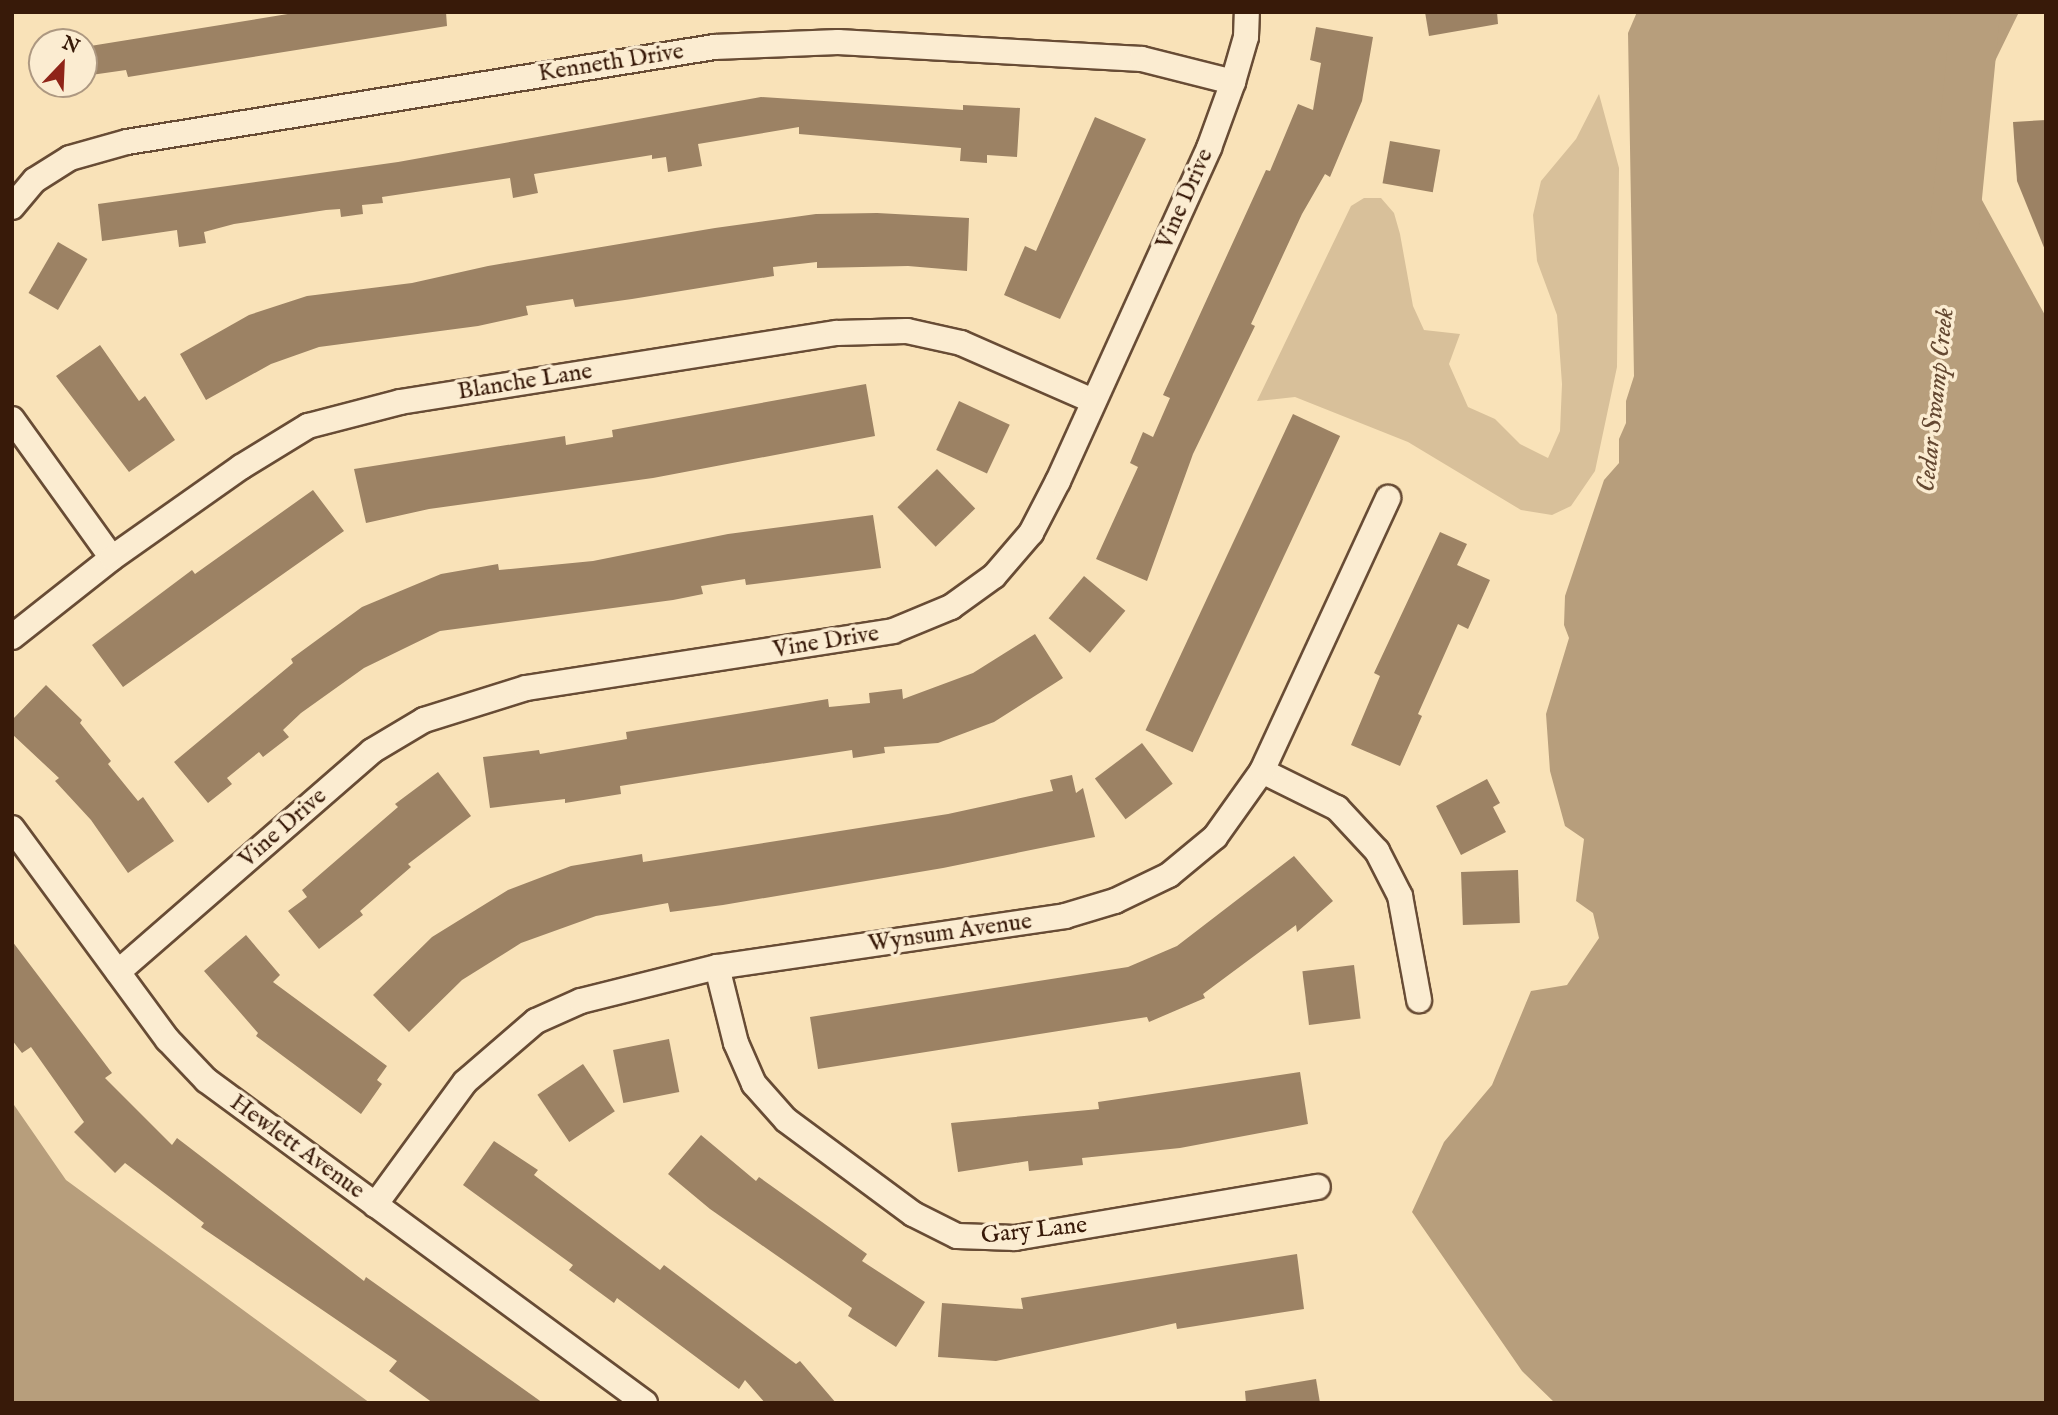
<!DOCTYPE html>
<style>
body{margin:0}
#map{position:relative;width:2058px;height:1415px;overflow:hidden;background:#f9e2b8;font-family:"IM FELL English",serif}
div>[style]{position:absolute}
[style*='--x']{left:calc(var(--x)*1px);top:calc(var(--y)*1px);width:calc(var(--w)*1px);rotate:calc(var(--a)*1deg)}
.green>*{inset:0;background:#d8c09a}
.water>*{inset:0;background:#b79e7c}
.river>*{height:49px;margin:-24.5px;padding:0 24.5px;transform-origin:24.5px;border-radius:24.5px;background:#b79e7c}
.building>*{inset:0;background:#9c8264;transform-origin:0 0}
.roads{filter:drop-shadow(2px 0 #684c35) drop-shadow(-2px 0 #684c35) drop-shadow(0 2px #684c35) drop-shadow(0 -2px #684c35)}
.street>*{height:24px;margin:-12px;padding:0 12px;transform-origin:12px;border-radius:12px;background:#fbecd1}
span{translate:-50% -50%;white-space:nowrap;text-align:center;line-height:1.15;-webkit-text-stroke:7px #fbecd1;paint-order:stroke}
.street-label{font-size:24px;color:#381a09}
.water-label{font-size:26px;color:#644831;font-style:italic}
.frame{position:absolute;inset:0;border:14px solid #381a09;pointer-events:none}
.north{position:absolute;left:28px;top:28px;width:70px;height:70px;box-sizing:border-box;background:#fbecd1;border:2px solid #ad9881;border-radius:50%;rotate:23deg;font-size:19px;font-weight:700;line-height:28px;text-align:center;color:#381a09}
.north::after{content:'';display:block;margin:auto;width:24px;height:32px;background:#8f2418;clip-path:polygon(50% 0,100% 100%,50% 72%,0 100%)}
</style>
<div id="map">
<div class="green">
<div style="clip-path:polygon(1599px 94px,1619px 168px,1617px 367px,1595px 471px,1571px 506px,1552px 515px,1521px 510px,1408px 442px,1295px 397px,1257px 401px,1351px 206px,1364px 198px,1381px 198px,1394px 213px,1400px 234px,1413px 306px,1424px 330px,1460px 334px,1449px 364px,1468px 407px,1495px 419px,1520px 444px,1548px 458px,1560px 431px,1562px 384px,1557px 315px,1537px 261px,1533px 215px,1541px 181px,1576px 139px)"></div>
</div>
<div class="water">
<div style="clip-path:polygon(1637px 12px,2019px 12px,1953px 147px,2046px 317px,2046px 1403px,1555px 1403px,1522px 1371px,1412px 1212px,1444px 1142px,1492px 1085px,1531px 991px,1567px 985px,1599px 938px,1593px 913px,1576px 901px,1584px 839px,1565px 826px,1550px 771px,1546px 714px,1569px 638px,1564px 625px,1565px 596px,1604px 480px,1619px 463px,1619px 439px,1626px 423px,1626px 401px,1634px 376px,1628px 33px)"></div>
<div style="clip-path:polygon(12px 1102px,66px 1180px,370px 1403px,12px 1403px)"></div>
</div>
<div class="river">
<div style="--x:1954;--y:227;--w:216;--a:-84.4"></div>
</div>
<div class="building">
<div style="clip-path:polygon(300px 12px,446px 12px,447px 26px,128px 77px,126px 70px,84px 76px,84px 47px)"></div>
<div style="clip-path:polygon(1425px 12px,1497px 12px,1498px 24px,1429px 36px)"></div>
<div style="clip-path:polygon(1316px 27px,1373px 37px,1362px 101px,1330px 177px,1325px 174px,1302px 214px,1251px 324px,1255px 326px,1193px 454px,1147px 581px,1096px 559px,1138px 467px,1130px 463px,1143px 432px,1153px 437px,1170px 398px,1163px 395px,1266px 170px,1270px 171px,1298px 104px,1313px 110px,1321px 63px,1310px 60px)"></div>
<div style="clip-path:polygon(761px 97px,963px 110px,963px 105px,1020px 108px,1017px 157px,987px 155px,987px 163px,960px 161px,961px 148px,799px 134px,799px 127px,698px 144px,702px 166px,668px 172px,666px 157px,652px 159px,652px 155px,534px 174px,538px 193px,513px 198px,510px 178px,382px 197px,383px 203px,362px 205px,363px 214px,341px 217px,340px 209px,326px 210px,234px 224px,204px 232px,206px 243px,179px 247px,177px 230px,102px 241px,98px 204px,398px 162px)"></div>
<div style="clip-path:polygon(1095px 117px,1146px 139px,1060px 319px,1004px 295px,1025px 246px,1036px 251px)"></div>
<div style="clip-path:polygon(2046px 120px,2046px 250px,2045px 250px,2017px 181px,2013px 122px)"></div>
<div style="left:1390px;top:141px;width:51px;height:43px;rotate:10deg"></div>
<div style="clip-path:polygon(877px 213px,969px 218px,967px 271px,908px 266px,817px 268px,817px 262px,773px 267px,774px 276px,632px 299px,575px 307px,573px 299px,526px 306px,528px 315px,478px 326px,319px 347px,271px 364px,206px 400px,180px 354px,249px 315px,307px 296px,412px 283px,488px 266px,715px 228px,816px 214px)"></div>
<div style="left:58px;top:242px;width:34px;height:59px;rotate:30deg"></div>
<div style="clip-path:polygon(100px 345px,139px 401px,145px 396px,175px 440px,129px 472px,56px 376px)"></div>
<div style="clip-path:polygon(866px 384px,875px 436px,653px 478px,429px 509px,366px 523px,354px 469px,565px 436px,566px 445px,613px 437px,612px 430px)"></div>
<div style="left:959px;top:401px;width:56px;height:54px;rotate:25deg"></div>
<div style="left:1293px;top:414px;width:52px;height:349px;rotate:25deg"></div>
<div style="left:937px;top:469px;width:55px;height:55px;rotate:46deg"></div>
<div style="clip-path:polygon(313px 490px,344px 531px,123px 687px,92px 645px,192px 570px,195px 574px)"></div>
<div style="clip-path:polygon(873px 515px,881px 568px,746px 585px,745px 579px,701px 586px,703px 594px,673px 600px,440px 631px,364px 668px,301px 713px,283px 730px,289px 737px,263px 757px,259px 752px,227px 778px,232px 784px,208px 803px,174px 762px,293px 663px,291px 659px,362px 607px,441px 574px,498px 564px,499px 570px,593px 561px,728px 534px)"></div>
<div style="clip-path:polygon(1440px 532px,1467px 544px,1457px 565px,1490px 580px,1468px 629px,1458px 624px,1418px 714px,1422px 716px,1400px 766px,1351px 745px,1380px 676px,1374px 673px)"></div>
<div style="left:1084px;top:576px;width:54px;height:55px;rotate:40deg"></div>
<div style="clip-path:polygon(1035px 634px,1063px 678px,994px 722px,938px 743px,884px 747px,885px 753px,853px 758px,852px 750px,707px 772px,620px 786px,621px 794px,565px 803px,565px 799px,490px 808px,483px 757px,539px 750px,540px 754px,627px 739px,626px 732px,828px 699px,829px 707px,870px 703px,869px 693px,902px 689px,903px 699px,973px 673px)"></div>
<div style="clip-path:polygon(46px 685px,82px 720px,80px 723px,111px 761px,108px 764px,138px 801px,143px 797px,174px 841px,128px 873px,91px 820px,55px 781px,59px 778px,12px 734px,12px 720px)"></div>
<div style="left:1142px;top:743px;width:51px;height:59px;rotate:53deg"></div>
<div style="clip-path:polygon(438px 772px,471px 816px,408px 864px,411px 867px,360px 911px,363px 915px,319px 949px,288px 911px,307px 897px,302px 890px,398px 807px,395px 804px)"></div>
<div style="clip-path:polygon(1072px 775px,1076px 793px,1083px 788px,1095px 837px,943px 868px,723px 905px,670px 912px,668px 903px,596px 916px,521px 943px,462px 980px,409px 1032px,373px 995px,432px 937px,508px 890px,571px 866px,642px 854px,643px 862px,948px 814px,1053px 791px,1050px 780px)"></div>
<div style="clip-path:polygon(1487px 779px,1500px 803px,1493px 807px,1506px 832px,1461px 855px,1436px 806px)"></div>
<div style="clip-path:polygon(1294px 856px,1333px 901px,1297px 932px,1296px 925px,1203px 994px,1205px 998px,1149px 1022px,1147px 1017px,818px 1069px,810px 1017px,1128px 967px,1177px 946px)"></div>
<div style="left:1518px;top:870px;width:53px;height:57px;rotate:88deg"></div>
<div style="clip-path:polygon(246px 935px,280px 975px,273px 982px,387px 1066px,377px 1080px,382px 1084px,361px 1114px,256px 1036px,258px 1033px,204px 971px)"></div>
<div style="clip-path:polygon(12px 941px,112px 1073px,105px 1078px,172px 1145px,177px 1138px,364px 1281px,366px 1277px,543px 1403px,433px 1403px,389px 1371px,397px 1361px,201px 1227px,204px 1223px,125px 1163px,115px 1173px,74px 1132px,84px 1122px,31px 1047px,22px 1053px,12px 1040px)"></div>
<div style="left:1354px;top:965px;width:54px;height:52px;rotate:83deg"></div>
<div style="left:669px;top:1039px;width:54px;height:57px;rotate:79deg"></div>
<div style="left:583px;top:1064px;width:57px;height:55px;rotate:56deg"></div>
<div style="clip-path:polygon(1300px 1072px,1308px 1124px,1180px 1148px,1082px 1158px,1083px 1165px,1029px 1171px,1028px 1161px,958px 1172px,951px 1123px,1099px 1109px,1098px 1102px)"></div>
<div style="clip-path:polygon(701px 1135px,756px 1181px,759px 1177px,867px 1254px,862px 1261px,925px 1302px,896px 1347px,848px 1316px,852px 1308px,710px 1209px,668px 1174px)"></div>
<div style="clip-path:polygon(494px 1141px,538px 1170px,534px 1175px,660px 1270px,664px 1265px,796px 1364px,800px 1361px,836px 1403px,765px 1403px,745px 1380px,739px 1389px,617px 1298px,614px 1303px,569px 1270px,573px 1265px,463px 1185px)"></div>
<div style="clip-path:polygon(1297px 1254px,1304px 1309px,1177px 1329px,1176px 1323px,996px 1361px,938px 1357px,942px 1303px,1023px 1309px,1021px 1298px)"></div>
<div style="clip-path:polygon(1316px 1379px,1320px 1403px,1246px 1403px,1245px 1391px)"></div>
</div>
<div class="roads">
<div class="street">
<div style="--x:12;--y:207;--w:35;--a:-50"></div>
<div style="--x:35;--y:180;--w:41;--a:-32.2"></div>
<div style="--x:70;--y:158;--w:59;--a:-15.7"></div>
<div style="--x:127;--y:142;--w:595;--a:-9.19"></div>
<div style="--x:714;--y:47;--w:124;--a:-2.3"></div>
<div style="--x:838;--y:42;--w:304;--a:3.2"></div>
<div style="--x:1142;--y:59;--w:94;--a:14.2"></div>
<div style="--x:12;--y:419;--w:171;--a:54.3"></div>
<div style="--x:12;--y:637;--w:127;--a:-38.3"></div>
<div style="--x:112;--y:558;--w:158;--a:-35.2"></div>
<div style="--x:241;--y:467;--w:79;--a:-31.5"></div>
<div style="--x:308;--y:426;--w:95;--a:-14.6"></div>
<div style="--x:400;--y:402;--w:442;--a:-9"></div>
<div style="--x:837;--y:333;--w:70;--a:-1.6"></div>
<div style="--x:907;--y:331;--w:55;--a:12.5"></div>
<div style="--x:961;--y:343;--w:144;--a:23.7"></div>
<div style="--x:1262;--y:771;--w:84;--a:26.3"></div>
<div style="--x:1337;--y:808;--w:59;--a:47.1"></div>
<div style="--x:1377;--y:851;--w:51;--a:62.9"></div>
<div style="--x:1400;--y:896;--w:106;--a:79.6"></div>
<div style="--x:12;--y:828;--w:263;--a:53.7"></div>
<div style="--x:168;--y:1040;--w:55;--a:46.5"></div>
<div style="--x:206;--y:1080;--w:545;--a:36.34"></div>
<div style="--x:717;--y:967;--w:78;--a:76"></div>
<div style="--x:736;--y:1043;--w:45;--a:66.3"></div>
<div style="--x:754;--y:1084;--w:48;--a:48.4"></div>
<div style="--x:786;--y:1120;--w:158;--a:36.5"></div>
<div style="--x:913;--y:1214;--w:49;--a:26.6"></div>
<div style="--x:957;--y:1236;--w:58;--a:2"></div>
<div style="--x:1015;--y:1238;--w:307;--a:-9.6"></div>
<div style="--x:118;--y:972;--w:337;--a:-41"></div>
<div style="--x:372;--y:751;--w:61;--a:-30.8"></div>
<div style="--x:424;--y:720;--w:107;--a:-17.4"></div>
<div style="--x:526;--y:688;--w:371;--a:-8.8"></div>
<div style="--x:893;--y:631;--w:63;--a:-22.5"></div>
<div style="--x:951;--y:607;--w:53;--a:-35.8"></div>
<div style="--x:994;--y:576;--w:57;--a:-49.3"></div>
<div style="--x:1031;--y:533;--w:59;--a:-62.6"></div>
<div style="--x:1058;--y:481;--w:366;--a:-65.6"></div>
<div style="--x:1209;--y:148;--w:70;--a:-70"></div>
<div style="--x:1233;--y:82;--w:47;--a:-73.9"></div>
<div style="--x:1246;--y:37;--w:25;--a:-88"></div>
<div style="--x:375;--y:1205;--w:152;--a:-53.8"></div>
<div style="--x:465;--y:1082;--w:94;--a:-40.7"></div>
<div style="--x:536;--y:1021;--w:49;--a:-24"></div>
<div style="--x:581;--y:1001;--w:140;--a:-14"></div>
<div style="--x:717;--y:967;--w:352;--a:-8.3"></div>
<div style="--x:1065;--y:916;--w:52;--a:-16.7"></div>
<div style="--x:1115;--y:901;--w:60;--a:-25.7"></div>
<div style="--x:1169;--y:875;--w:60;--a:-39.6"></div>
<div style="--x:1215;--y:837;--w:81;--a:-54.5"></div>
<div style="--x:1262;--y:771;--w:301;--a:-65.2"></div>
</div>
</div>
<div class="street-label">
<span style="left:611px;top:63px;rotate:-9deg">Kenneth Drive</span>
<span style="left:1185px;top:199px;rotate:-66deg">Vine Drive</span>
<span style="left:525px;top:382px;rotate:-9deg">Blanche Lane</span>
<span style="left:826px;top:642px;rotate:-9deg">Vine Drive</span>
<span style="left:283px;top:828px;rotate:-41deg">Vine Drive</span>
<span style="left:950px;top:933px;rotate:-8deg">Wynsum Avenue</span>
<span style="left:297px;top:1147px;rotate:36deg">Hewlett Avenue</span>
<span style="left:1034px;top:1231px;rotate:-6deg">Gary Lane</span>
</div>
<div class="water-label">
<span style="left:1936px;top:400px;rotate:-84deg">Cedar Swamp Creek</span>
</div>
<div class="frame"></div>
<div class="north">N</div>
</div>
